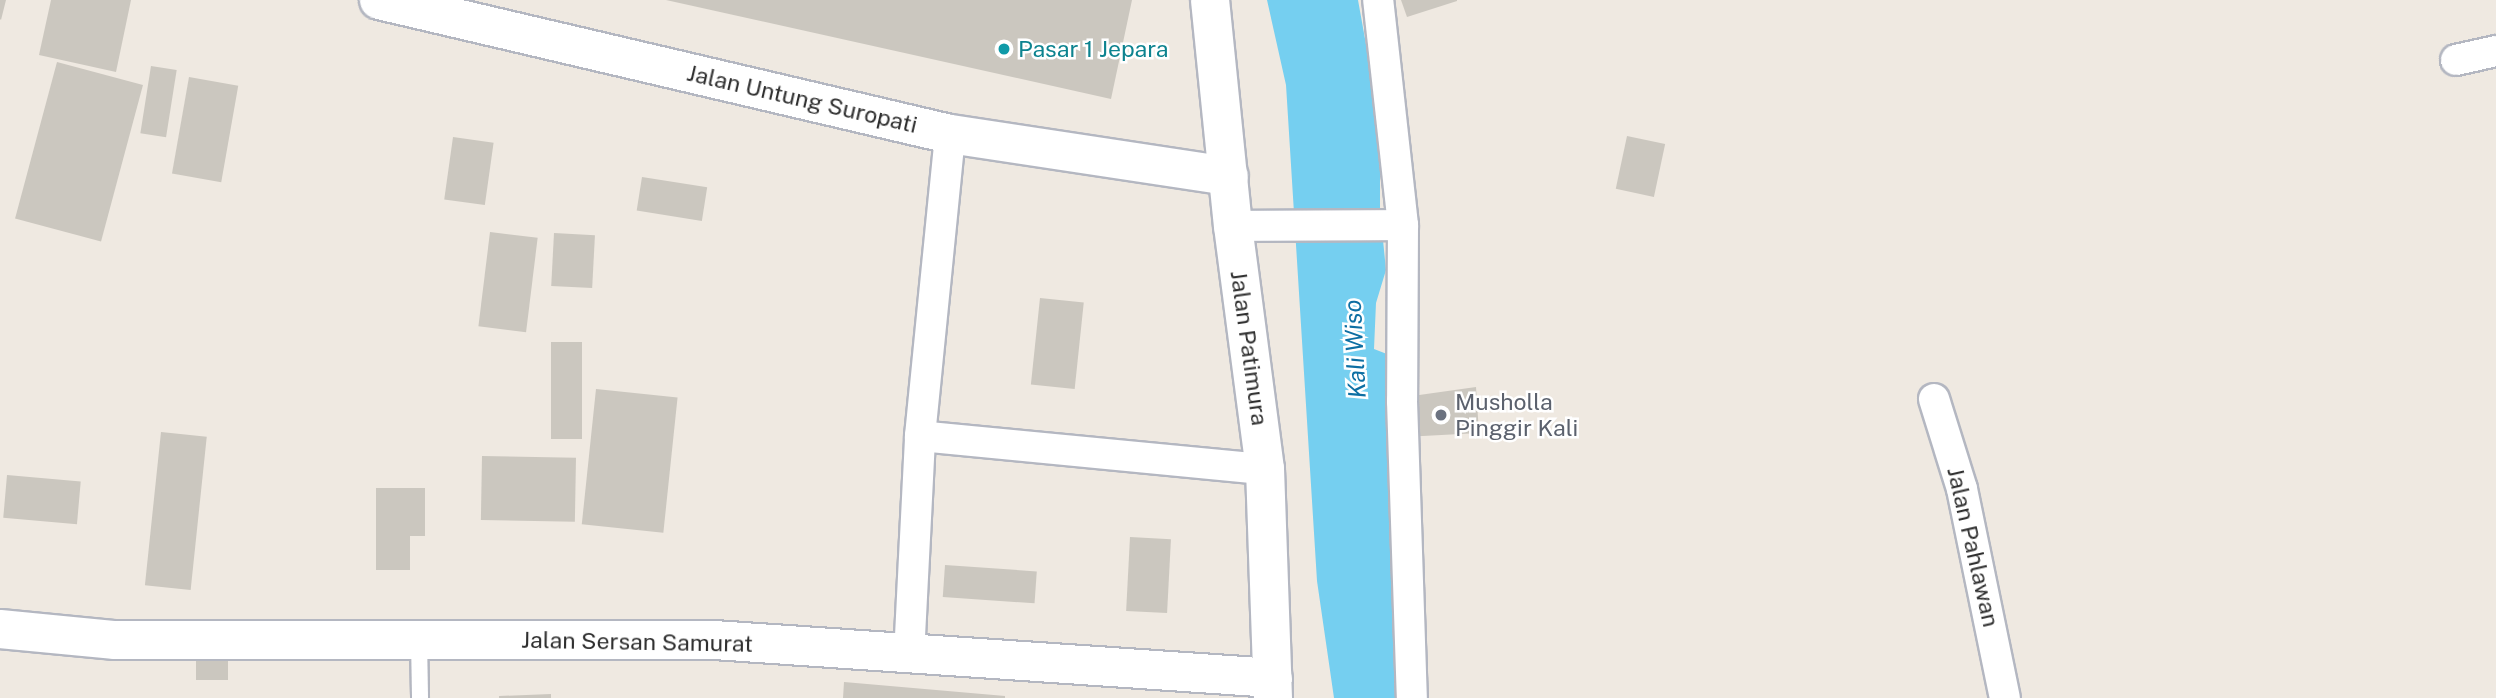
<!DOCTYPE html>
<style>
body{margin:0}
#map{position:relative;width:2496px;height:698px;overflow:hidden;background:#efe9e1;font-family:"Public Sans",sans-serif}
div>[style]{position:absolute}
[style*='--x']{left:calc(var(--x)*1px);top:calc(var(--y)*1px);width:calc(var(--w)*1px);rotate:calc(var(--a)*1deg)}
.water>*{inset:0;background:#75cff0}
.building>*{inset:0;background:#cbc7bf;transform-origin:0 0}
.roads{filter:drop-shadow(2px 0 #b4b7c1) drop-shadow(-2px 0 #b4b7c1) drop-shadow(0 2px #b4b7c1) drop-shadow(0 -2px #b4b7c1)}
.lane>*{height:16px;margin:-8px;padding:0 8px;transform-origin:8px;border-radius:8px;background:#fff}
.street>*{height:30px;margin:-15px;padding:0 15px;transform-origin:15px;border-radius:15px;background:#fff}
.secondary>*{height:38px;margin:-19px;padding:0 19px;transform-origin:19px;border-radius:19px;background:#fff}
.dots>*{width:19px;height:19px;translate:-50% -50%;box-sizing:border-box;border:4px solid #fff;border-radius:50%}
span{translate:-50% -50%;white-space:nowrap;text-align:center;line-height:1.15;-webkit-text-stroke:5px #fff;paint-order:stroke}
.culture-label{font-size:23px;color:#0d838f}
.left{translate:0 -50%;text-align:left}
.street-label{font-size:23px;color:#2e2e2e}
.worship-label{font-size:23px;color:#5b616d}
.water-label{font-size:24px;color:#0d6fa3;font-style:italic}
</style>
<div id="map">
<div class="water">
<div style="clip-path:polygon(1267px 0,1358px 0,1380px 122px,1380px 210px,1386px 270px,1376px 303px,1374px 349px,1392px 356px,1410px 698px,1334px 698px,1317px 581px,1286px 85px)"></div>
</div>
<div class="building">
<div style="clip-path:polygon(0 0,6px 0,1px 20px,0 19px)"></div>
<div style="clip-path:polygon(51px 0,131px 0,116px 72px,39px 55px)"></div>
<div style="clip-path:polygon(666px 0,1132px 0,1111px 99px)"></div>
<div style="clip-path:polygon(1401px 0,1457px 0,1457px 1px,1407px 17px)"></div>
<div style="left:57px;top:62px;width:89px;height:162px;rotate:15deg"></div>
<div style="left:151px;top:66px;width:26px;height:68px;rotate:9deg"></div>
<div style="left:189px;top:77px;width:50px;height:98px;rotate:10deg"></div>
<div style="left:1627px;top:136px;width:39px;height:54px;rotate:12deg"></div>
<div style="left:453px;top:137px;width:41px;height:63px;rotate:8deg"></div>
<div style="left:642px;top:177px;width:66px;height:34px;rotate:9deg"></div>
<div style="left:490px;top:232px;width:48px;height:95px;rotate:7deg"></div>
<div style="left:554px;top:233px;width:41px;height:53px;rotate:3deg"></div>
<div style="left:1040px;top:298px;width:44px;height:87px;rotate:6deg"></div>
<div style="left:551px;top:342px;width:31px;height:97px"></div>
<div style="clip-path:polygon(1476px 387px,1479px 433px,1404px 437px,1405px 397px)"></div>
<div style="left:596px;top:389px;width:82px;height:136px;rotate:6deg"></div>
<div style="left:161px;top:432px;width:46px;height:154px;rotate:6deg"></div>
<div style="left:482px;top:456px;width:94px;height:64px;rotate:1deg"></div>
<div style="left:7px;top:475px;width:74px;height:43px;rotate:5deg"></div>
<div style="clip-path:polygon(376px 488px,425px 488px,425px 536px,410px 536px,410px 570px,376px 570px)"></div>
<div style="left:1130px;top:537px;width:41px;height:74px;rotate:3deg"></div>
<div style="left:945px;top:565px;width:92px;height:32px;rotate:4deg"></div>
<div style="left:196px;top:646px;width:32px;height:34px"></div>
<div style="clip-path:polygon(844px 682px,1005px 696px,1005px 698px,843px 698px)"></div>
<div style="clip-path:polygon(551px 694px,551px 698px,499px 698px,499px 696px)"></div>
</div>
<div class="roads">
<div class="lane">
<div style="--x:419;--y:639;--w:59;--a:89"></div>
</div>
<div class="street">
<div style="--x:2456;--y:60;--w:41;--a:-12.7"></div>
<div style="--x:1403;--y:225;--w:176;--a:90.3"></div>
<div style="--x:1402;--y:401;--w:297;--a:88.1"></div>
<div style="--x:1233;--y:226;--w:170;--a:-0.3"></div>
<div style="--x:1403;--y:225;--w:226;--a:-96.3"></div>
<div style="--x:1934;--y:399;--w:94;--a:72.7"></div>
<div style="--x:1962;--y:489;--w:213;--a:78.4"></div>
<div style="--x:920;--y:436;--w:347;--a:5.5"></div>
<div style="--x:909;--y:656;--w:220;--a:-87.1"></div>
<div style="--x:920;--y:436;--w:303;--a:-84.3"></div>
</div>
<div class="secondary">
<div style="--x:379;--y:0;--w:587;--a:13.21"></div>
<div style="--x:950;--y:134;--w:282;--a:8.6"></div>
<div style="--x:1210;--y:0;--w:227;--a:84.2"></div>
<div style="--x:1233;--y:226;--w:245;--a:82.5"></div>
<div style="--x:1265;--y:469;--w:229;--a:88"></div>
<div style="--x:0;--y:629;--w:116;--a:5.5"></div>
<div style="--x:115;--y:640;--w:599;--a:0"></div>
<div style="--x:714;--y:640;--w:560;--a:3.89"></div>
</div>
</div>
<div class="dots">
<div style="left:1004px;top:49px;background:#0f9aa8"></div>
<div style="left:1441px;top:415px;background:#6b7280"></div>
</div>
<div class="culture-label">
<span class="left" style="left:1018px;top:49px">Pasar 1 Jepara</span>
</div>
<div class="street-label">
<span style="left:802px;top:99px;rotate:13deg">Jalan Untung Suropati</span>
<span style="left:1249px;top:348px;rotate:82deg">Jalan Patimura</span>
<span style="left:1973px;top:547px;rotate:77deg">Jalan Pahlawan</span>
<span style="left:637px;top:642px;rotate:1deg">Jalan Sersan Samurat</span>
</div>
<div class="worship-label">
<span class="left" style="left:1455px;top:415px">Musholla<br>Pinggir Kali</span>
</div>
<div class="water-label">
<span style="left:1355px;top:349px;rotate:-93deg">Kali Wiso</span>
</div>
</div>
